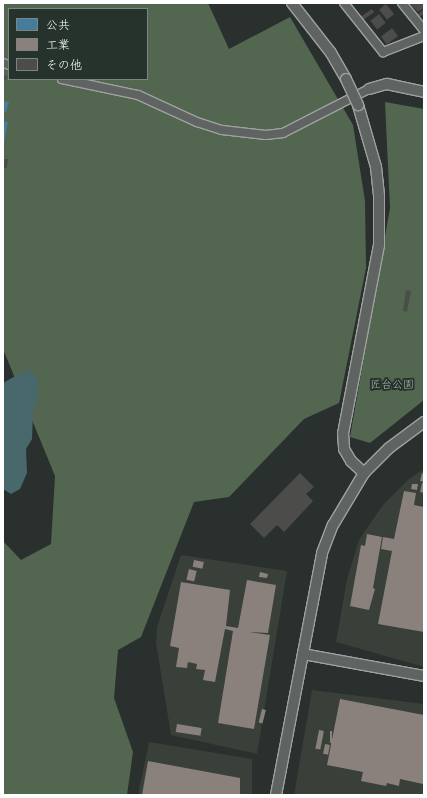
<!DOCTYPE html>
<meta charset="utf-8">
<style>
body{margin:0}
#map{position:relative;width:427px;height:798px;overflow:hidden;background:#29302d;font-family:"Architects Daughter","Klee One",sans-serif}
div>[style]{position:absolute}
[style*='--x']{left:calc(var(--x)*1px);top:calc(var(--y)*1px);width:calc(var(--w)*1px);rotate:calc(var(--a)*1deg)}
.built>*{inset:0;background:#393f39}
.green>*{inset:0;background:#536750}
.water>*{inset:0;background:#48686b}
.public>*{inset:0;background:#457b9d}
.industry>*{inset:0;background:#8a817c;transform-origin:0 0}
.building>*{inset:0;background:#4c4d4a;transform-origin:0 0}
.roads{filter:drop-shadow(1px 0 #9fa2a0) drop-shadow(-1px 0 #9fa2a0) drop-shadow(0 1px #9fa2a0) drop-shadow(0 -1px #9fa2a0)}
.minor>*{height:8px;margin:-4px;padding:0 4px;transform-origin:4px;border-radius:4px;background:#5f6362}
.tertiary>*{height:10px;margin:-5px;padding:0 5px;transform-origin:5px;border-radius:5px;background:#5f6362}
.bridges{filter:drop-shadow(1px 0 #9fa2a0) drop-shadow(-1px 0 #9fa2a0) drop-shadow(0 1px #9fa2a0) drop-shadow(0 -1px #9fa2a0)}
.tertiary-bridge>*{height:10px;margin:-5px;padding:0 5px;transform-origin:5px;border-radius:5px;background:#5f6362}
span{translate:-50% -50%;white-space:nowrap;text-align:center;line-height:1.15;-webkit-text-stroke:4px #26332d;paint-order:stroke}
.park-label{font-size:11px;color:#b4bfb2}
.frame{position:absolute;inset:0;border:4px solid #fff;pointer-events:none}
.legend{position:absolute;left:8px;top:8px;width:140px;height:72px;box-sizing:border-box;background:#26332d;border:1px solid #7d8581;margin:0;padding:5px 7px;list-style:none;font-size:12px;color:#fff}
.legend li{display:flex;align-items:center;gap:8px;height:20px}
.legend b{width:20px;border:1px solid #7d8581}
</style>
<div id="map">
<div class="built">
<div style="clip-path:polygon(424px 469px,424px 667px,336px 642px,347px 579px,359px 540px,382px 506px,410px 478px)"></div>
<div style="clip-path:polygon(181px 555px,287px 571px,257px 754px,171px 735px,156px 643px,157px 627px)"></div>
<div style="clip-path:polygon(312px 690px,424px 704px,424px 795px,294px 795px)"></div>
<div style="clip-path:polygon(149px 742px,252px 759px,252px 795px,138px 795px)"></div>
</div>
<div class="green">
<div style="clip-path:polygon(evenodd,3px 3px,208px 3px,229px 49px,290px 17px,353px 125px,365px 201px,366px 268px,339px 403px,304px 419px,229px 497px,194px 502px,141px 637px,118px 650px,114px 698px,133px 752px,127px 795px,3px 795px,3px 541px,21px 560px,51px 544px,55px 476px,3px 349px,3px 3px,9px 9px,147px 9px,147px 79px,9px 79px,9px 9px)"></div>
<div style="clip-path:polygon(385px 102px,424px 109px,424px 400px,370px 443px,350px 437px,390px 208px)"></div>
</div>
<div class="water">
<div style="clip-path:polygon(28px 369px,37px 377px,39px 395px,33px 412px,32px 439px,26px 449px,27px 473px,20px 489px,11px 494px,3px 489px,3px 383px)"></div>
</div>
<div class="public">
<div style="clip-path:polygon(3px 101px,9px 102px,6px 112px,3px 111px)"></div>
<div style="clip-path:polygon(3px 121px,8px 122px,4px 143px,3px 143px)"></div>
</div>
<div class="industry">
<div style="clip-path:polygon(422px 473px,424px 474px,424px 482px,420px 481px)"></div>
<div style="clip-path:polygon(422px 483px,424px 483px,424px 493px,420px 492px)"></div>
<div style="clip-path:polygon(412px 484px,418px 484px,417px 490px,411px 489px)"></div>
<div style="clip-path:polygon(404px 491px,416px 493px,414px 505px,424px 507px,424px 632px,378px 624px,392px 551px,381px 549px,383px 537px,394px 539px)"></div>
<div style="clip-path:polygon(367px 534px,382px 537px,373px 588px,375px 589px,369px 610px,350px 606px,361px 545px,365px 546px)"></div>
<div style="left:194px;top:560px;width:10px;height:7px;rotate:11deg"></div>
<div style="left:189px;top:569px;width:8px;height:11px;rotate:14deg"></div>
<div style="clip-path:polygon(260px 572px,268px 574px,267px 578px,259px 577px)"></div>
<div style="clip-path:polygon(247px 580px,276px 585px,268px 633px,249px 632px,270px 635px,254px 729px,218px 723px,233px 631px,225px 629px,215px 682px,203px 680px,205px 670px,196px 669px,197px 664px,188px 662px,187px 668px,176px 667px,179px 648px,170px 646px,181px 582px,230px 590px,226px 626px,238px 628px)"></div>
<div style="clip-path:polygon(340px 699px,424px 715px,423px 784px,400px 779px,399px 786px,387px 783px,386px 786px,361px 781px,363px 772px,327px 765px)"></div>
<div style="left:262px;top:709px;width:4px;height:14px;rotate:14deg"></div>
<div style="left:177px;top:724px;width:25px;height:8px;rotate:9deg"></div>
<div style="left:319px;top:730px;width:5px;height:19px;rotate:11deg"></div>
<div style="left:330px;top:731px;width:2px;height:12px"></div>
<div style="left:325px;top:744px;width:5px;height:10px;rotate:11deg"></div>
<div style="clip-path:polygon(148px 761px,240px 778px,240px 795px,142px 795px)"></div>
</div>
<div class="building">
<div style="clip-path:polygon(413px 3px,424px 3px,424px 8px,418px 12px,411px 5px)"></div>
<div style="left:386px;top:4px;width:13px;height:9px;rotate:51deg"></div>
<div style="left:372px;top:9px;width:4px;height:14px;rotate:56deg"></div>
<div style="clip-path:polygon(424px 9px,424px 14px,419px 17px,417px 15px)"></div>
<div style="left:379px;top:14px;width:11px;height:11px;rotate:52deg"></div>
<div style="left:392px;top:28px;width:10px;height:14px;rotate:53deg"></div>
<div style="clip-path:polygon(3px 75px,7px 76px,6px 80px,3px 79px)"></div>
<div style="clip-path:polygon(3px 159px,8px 159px,7px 168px,3px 168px)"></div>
<div style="clip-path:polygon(406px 290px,411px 291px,407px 312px,403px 311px)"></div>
<div style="clip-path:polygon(300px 473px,314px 487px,306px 494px,313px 501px,284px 532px,277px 525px,264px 538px,250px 524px)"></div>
</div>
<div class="roads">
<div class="minor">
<div style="--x:344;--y:3;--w:63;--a:51.5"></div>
<div style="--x:383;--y:52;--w:44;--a:-21.3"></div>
<div style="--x:402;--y:3;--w:35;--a:51"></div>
<div style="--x:3;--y:63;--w:6;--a:18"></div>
<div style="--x:62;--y:79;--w:78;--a:11.9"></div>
<div style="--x:138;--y:95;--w:65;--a:24.6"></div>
<div style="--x:197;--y:122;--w:26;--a:18"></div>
<div style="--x:222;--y:130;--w:44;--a:6.5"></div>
<div style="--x:266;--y:135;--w:17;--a:-7"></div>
<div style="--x:283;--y:133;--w:97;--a:-27.1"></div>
</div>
<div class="tertiary">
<div style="--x:292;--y:3;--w:63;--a:52"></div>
<div style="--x:331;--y:53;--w:30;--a:60"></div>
<div style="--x:369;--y:89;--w:19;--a:-16"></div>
<div style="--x:387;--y:84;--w:38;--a:12"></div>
<div style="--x:358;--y:105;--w:65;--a:73.8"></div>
<div style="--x:376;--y:167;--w:29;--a:84"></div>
<div style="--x:379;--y:196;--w:49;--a:90"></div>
<div style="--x:379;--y:245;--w:191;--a:100.8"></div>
<div style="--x:343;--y:433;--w:16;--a:86"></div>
<div style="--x:344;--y:449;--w:14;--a:60"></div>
<div style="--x:351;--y:461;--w:18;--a:43"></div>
<div style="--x:303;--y:654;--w:123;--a:10.3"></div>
<div style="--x:276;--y:795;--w:246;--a:-79.2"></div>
<div style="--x:322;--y:553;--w:30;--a:-69"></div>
<div style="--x:333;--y:525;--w:61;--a:-59.2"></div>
<div style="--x:364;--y:473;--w:35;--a:-45"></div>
<div style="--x:389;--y:448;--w:44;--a:-36.6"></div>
</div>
</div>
<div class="bridges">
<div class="tertiary-bridge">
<div style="--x:346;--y:79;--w:29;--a:65"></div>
</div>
</div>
<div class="park-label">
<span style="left:392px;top:385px">匠台公園</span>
</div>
<div class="frame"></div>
<ul class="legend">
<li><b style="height:11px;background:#457b9d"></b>公共</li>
<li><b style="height:11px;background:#8a817c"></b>工業</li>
<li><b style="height:11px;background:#4c4d4a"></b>その他</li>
</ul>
</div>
